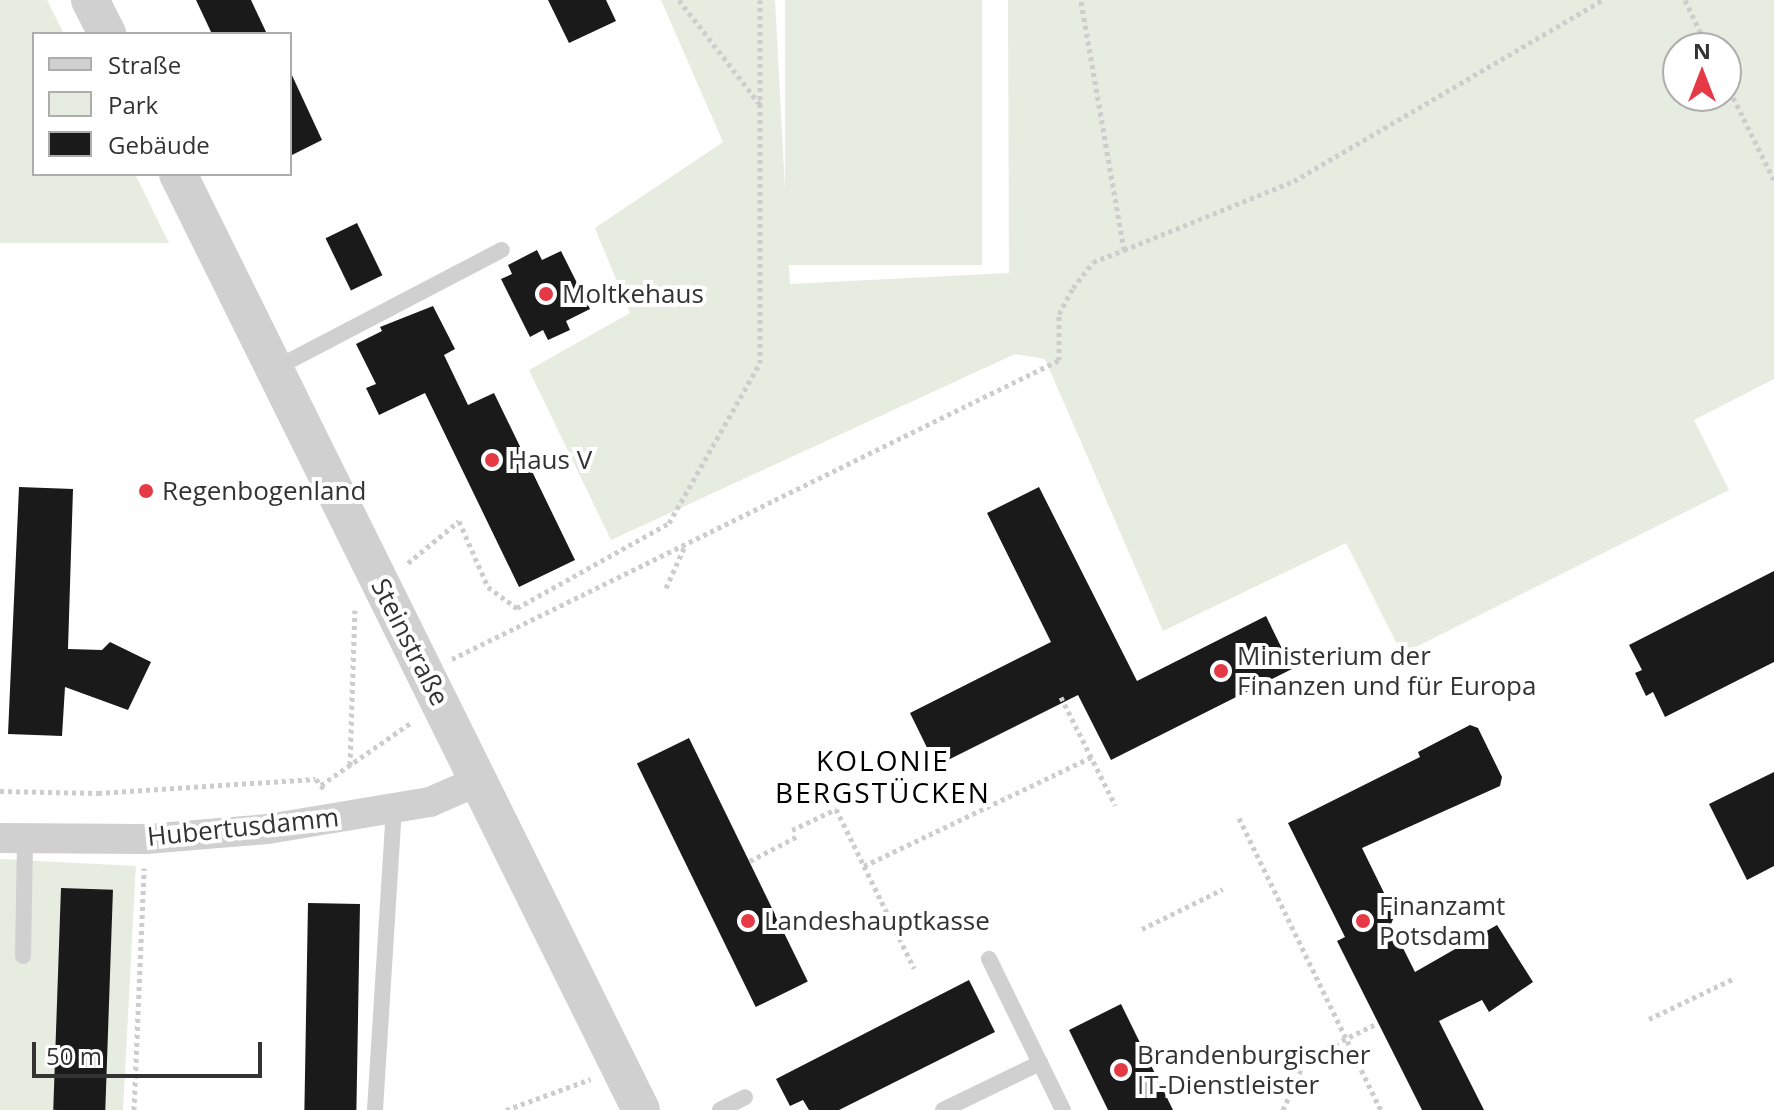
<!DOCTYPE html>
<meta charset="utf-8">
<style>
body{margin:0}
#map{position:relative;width:1774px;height:1110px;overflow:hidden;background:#fff;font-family:"Open Sans",sans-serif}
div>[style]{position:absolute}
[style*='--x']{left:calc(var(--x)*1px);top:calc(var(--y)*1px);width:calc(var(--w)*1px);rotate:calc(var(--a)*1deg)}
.green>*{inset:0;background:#e6ecdf;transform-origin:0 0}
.building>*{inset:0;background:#1a1a1a;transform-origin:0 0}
.path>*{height:5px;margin-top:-2.5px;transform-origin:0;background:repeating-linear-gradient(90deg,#cdcdcd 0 4px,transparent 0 8px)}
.service>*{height:16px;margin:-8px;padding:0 8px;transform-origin:8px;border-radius:8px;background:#d0d0d0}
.minor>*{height:30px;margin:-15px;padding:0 15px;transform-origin:15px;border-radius:15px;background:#d0d0d0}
.tertiary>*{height:38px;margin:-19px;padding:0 19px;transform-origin:19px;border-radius:19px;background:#d0d0d0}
.dots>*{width:22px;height:22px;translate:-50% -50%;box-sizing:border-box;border:4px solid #fff;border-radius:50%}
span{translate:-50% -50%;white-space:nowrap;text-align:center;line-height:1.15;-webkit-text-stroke:8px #fff;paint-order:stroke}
.poi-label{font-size:26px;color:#333}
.left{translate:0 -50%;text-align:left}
.street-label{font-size:26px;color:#333}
.neighbourhood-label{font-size:28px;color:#000;letter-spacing:2px}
.legend{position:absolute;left:32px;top:32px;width:260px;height:144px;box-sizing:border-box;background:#fff;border:2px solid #adadad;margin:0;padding:10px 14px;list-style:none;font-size:24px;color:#333}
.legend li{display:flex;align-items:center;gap:16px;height:40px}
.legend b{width:40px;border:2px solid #adadad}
.north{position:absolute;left:1662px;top:32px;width:80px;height:80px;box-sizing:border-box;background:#fff;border:2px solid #adadad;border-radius:50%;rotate:0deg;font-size:22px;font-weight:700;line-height:32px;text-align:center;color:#333}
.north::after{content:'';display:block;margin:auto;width:28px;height:36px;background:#e63946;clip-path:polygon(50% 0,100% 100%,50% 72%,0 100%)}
.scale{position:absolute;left:32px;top:1042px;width:230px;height:36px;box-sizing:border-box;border:4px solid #333;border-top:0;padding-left:10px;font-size:24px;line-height:28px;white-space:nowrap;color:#333;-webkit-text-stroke:6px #fff;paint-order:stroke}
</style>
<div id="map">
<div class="green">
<div style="clip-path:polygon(0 0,47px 0,64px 34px,34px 34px,34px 174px,135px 174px,169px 243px,0 243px)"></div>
<div style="clip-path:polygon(evenodd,661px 0,775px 0,790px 284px,1009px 273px,1008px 0,1774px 0,1774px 379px,1694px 420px,1729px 490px,1402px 654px,1346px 543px,1163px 631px,1045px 359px,1015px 354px,611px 540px,529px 370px,630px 313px,595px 228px,723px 142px,661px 0,1726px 48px,1726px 96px,1678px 96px,1678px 48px,1726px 48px)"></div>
<div style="left:785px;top:0;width:197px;height:265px"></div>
<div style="left:0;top:859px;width:136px;height:251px;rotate:3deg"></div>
</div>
<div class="building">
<div style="clip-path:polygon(196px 0,251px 0,267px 34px,212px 34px)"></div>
<div style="clip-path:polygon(548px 0,606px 0,616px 21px,569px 43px)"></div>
<div style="clip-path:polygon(290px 71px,322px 140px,290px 156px)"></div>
<div style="left:357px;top:223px;width:58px;height:35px;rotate:64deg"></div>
<div style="clip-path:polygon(537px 250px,542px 260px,561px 251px,590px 309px,566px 321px,570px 330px,548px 340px,543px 330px,530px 337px,501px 279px,512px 274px,508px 265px)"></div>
<div style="clip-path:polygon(433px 306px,455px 349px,444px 355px,468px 405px,494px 393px,575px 560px,519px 587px,425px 393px,379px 415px,366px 388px,376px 384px,356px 344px,382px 331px,380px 327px)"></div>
<div style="clip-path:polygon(19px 487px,73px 489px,68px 649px,102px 650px,110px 642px,151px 662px,128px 710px,65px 687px,62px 736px,8px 734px)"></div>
<div style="clip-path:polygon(1039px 487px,1137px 681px,1266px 616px,1292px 669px,1111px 760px,1078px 695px,936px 766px,910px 713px,1051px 642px,987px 513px)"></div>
<div style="clip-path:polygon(1774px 571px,1774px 662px,1665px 717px,1653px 692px,1646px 696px,1635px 673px,1642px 670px,1629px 645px)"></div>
<div style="clip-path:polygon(1470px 725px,1478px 728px,1502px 777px,1500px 786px,1362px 848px,1388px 901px,1399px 905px,1391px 924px,1415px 972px,1497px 925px,1533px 982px,1489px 1012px,1482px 1000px,1439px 1021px,1484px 1110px,1422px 1110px,1337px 941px,1345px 937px,1288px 823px,1420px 757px,1418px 752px)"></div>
<div style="left:689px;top:738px;width:271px;height:58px;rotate:64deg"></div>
<div style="clip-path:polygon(1774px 772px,1774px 866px,1747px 880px,1709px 804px)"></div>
<div style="left:61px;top:888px;width:52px;height:222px;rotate:2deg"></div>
<div style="left:308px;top:903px;width:52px;height:207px;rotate:1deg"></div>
<div style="clip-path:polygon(969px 980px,995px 1032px,839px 1110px,809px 1110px,803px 1100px,790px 1106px,776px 1079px)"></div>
<div style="clip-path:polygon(1121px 1004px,1173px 1110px,1108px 1110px,1069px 1030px)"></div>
</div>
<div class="path">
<div style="--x:679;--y:0;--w:135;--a:52.2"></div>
<div style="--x:1685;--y:0;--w:53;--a:64.4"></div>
<div style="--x:1726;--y:83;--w:108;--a:63.7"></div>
<div style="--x:1124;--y:250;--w:183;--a:-22.1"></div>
<div style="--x:1294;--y:181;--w:357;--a:-30.4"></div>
<div style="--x:408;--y:563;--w:66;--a:-39.5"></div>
<div style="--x:459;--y:521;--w:72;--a:66.3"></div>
<div style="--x:488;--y:587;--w:36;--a:36"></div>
<div style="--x:517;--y:608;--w:174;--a:-29.2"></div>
<div style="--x:669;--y:523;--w:184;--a:-60.4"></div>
<div style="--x:760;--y:363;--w:363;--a:-90"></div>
<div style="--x:666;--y:588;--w:44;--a:-65.8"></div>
<div style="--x:452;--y:659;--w:677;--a:-26.22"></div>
<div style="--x:1059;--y:360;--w:46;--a:-90"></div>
<div style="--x:1059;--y:314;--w:30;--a:-62"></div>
<div style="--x:1073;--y:288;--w:33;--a:-52"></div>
<div style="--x:1093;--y:262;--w:33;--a:-21"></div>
<div style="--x:1124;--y:250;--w:254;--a:-99.8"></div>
<div style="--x:1061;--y:697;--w:121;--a:63.4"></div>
<div style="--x:350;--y:765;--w:155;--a:-88.2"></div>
<div style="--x:321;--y:785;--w:111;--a:-34.7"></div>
<div style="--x:0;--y:791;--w:98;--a:1.2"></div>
<div style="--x:98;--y:793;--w:218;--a:-3.7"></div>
<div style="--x:316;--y:779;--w:14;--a:51"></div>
<div style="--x:1239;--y:818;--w:325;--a:64.1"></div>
<div style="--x:792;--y:830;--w:49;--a:-25.5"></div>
<div style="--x:836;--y:809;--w:64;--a:63.8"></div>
<div style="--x:864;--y:866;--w:252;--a:-25.6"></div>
<div style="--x:750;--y:861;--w:52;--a:-27.6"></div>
<div style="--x:864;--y:866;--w:114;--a:63.9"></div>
<div style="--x:1142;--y:929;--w:90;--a:-26.3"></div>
<div style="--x:1649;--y:1019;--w:95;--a:-25.5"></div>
<div style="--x:134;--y:1110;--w:242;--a:-87.6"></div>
<div style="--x:506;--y:1110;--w:90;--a:-20"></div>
<div style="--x:1283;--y:1110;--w:57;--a:-66.1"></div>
<div style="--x:1306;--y:1058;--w:80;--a:-25.9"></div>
</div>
<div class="service">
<div style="--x:274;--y:369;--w:257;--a:-27.6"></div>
<div style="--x:23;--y:956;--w:117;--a:-89"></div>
<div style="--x:1040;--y:1063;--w:52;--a:63.9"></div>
<div style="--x:375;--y:1110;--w:302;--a:-86.4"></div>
<div style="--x:720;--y:1110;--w:28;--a:-27"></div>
<div style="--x:943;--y:1110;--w:108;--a:-25.9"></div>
<div style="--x:1040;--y:1063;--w:116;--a:-116.1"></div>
</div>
<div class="minor">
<div style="--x:0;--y:838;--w:146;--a:0.4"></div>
<div style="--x:146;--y:839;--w:122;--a:-4.7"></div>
<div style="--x:268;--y:829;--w:164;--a:-9.5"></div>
<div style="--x:430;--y:802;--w:55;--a:-23.7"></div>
</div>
<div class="tertiary">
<div style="--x:90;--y:0;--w:38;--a:63"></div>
<div style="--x:178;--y:174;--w:1044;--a:63.68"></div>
</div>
<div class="dots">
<div style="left:546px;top:294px;background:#e63946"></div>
<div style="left:492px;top:460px;background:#e63946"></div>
<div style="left:146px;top:491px;background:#e63946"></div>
<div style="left:1221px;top:671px;background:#e63946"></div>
<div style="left:748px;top:921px;background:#e63946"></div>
<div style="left:1363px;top:921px;background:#e63946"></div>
<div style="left:1121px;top:1070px;background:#e63946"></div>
</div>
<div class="poi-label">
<span class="left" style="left:562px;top:294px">Moltkehaus</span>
<span class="left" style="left:508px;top:460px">Haus V</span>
<span class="left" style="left:162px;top:491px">Regenbogenland</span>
<span class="left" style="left:1237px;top:671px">Ministerium der<br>Finanzen und für Europa</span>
<span class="left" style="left:1379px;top:921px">Finanzamt<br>Potsdam</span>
<span class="left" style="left:764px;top:921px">Landeshauptkasse</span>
<span class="left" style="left:1137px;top:1070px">Brandenburgischer<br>IT-Dienstleister</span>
</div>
<div class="street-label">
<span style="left:410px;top:642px;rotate:63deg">Steinstraße</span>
<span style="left:243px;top:827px;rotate:-6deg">Hubertusdamm</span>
</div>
<div class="neighbourhood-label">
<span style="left:883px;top:776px">KOLONIE<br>BERGSTÜCKEN</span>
</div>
<ul class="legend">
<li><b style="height:10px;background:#d0d0d0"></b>Straße</li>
<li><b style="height:22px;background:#e6ecdf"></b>Park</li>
<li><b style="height:22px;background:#1a1a1a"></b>Gebäude</li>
</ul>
<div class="north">N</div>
<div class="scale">50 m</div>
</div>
